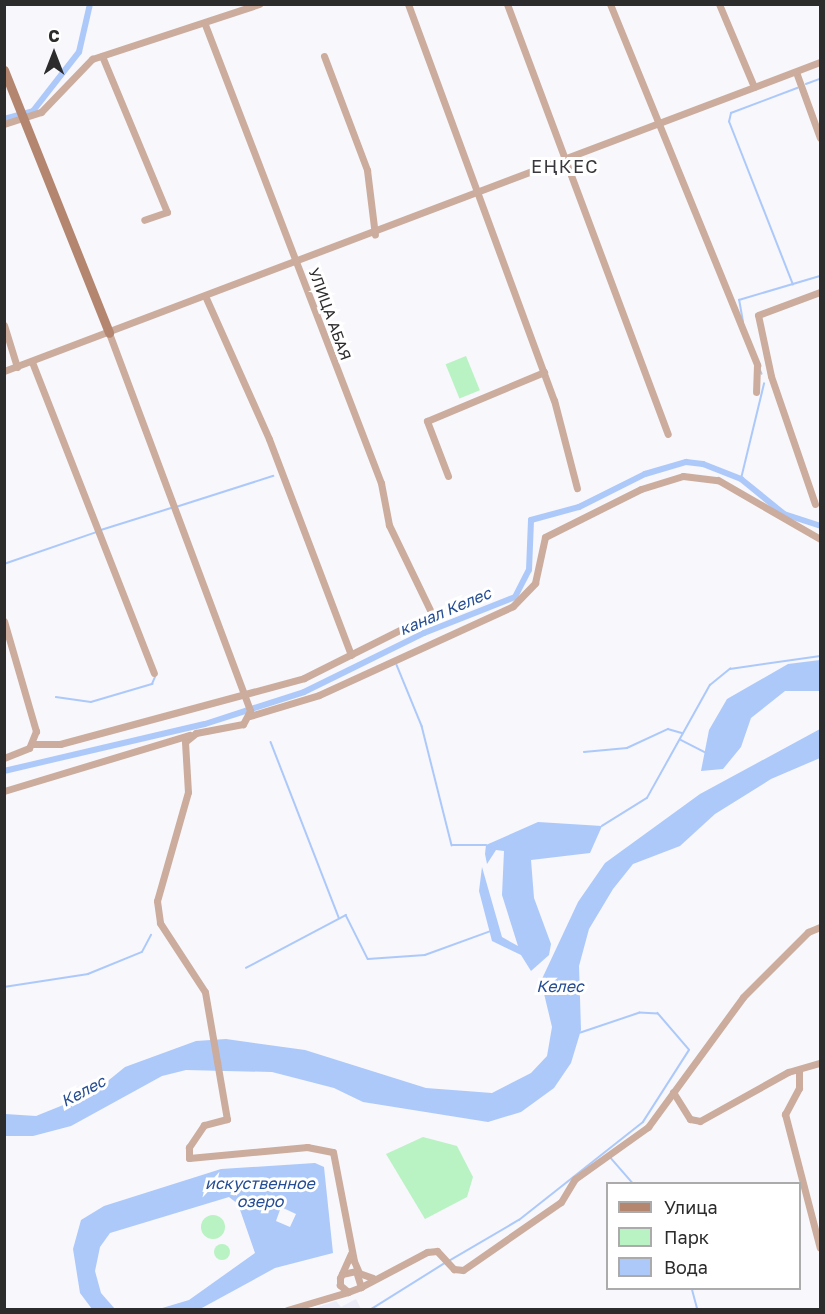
<!DOCTYPE html>
<meta charset="utf-8">
<style>
body{margin:0}
#map{position:relative;width:825px;height:1314px;overflow:hidden;background:#f7f7fc;font-family:"Golos Text",sans-serif}
div>[style]{position:absolute}
[style*='--x']{left:calc(var(--x)*1px);top:calc(var(--y)*1px);width:calc(var(--w)*1px);rotate:calc(var(--a)*1deg)}
.built>*{inset:0;background:#ebecf8}
.green>*{inset:0;background:#b9f2c3;transform-origin:0 0}
.round{border-radius:50%}
.water>*{inset:0;background:#acc9fa}
.stream>*{height:1.5px;margin:-0.75px;padding:0 0.75px;transform-origin:0.75px;border-radius:0.75px;background:#acc9fa}
.canal>*{height:6px;margin:-3px;padding:0 3px;transform-origin:3px;border-radius:3px;background:#acc9fa}
.street>*{height:7px;margin:-3.5px;padding:0 3.5px;transform-origin:3.5px;border-radius:3.5px;background:#cbac9d}
.secondary>*{height:9px;margin:-4.5px;padding:0 4.5px;transform-origin:4.5px;border-radius:4.5px;background:#b48670}
span{translate:-50% -50%;white-space:nowrap;text-align:center;line-height:1.15;-webkit-text-stroke:6px #fff;paint-order:stroke}
.street-label{font-size:15px;color:#2c2c2d}
.water-label{font-size:16px;color:#244d93;font-style:italic}
.quarter-label{font-size:18px;color:#39393d;letter-spacing:1.5px}
.frame{position:absolute;inset:0;border:6px solid #2c2c2d;pointer-events:none}
.legend{position:absolute;left:606px;top:1182px;width:195px;height:108px;box-sizing:border-box;background:#fff;border:2px solid #ababab;margin:0;padding:8px 10px;list-style:none;font-size:18px;color:#2c2c2d}
.legend li{display:flex;align-items:center;gap:12px;height:30px}
.legend b{width:30px;border:2px solid #ababab}
.north{position:absolute;left:24px;top:24px;width:60px;height:60px;-webkit-text-stroke:4px #fff;paint-order:stroke;rotate:0deg;font-size:16px;font-weight:700;line-height:24px;text-align:center;color:#2c2c2d}
.north::after{content:'';display:block;margin:auto;width:21px;height:27px;background:#2c2c2d;clip-path:polygon(50% 0,100% 100%,50% 72%,0 100%)}
</style>
<div id="map">
<div class="built">
<div style="clip-path:polygon(356px 1299px,361px 1309px,312px 1309px,336px 1301px,341px 1307px)"></div>
</div>
<div class="green">
<div style="left:466px;top:356px;width:37px;height:22px;rotate:68deg"></div>
<div style="clip-path:polygon(423px 1137px,457px 1146px,473px 1177px,467px 1197px,425px 1219px,386px 1154px)"></div>
<div class="round" style="left:201px;top:1215px;width:24px;height:24px"></div>
<div class="round" style="left:214px;top:1244px;width:16px;height:16px"></div>
</div>
<div class="water">
<div style="clip-path:polygon(820px 660px,820px 691px,785px 691px,751px 718px,741px 747px,723px 769px,701px 771px,709px 730px,727px 699px,788px 664px)"></div>
<div style="clip-path:polygon(820px 729px,820px 758px,771px 779px,715px 814px,680px 846px,633px 864px,613px 889px,589px 929px,579px 966px,581px 1030px,571px 1063px,554px 1088px,521px 1112px,488px 1122px,363px 1102px,334px 1088px,272px 1072px,186px 1070px,162px 1076px,71px 1126px,33px 1136px,5px 1136px,5px 1114px,36px 1116px,93px 1093px,125px 1067px,196px 1041px,226px 1039px,305px 1050px,426px 1088px,492px 1093px,531px 1073px,547px 1056px,552px 1027px,541px 981px,578px 902px,605px 863px,700px 794px)"></div>
<div style="clip-path:polygon(538px 822px,602px 826px,590px 853px,531px 860px,534px 898px,551px 944px,549px 955px,531px 971px,521px 955px,492px 941px,479px 891px,482px 867px,502px 937px,518px 946px,502px 895px,504px 851px,496px 850px,487px 864px,485px 854px,486px 845px)"></div>
<div style="clip-path:polygon(evenodd,315px 1163px,324px 1167px,333px 1253px,275px 1268px,200px 1309px,159px 1309px,189px 1300px,255px 1253px,238px 1204px,229px 1197px,110px 1233px,100px 1247px,95px 1271px,101px 1293px,115px 1309px,92px 1309px,80px 1293px,73px 1249px,81px 1220px,104px 1206px,221px 1169px,315px 1163px,281px 1207px,296px 1214px,290px 1227px,276px 1221px,281px 1207px)"></div>
</div>
<div class="stream">
<div style="--x:806;--y:84;--w:15;--a:-20"></div>
<div style="--x:793;--y:285;--w:175;--a:-111.4"></div>
<div style="--x:729;--y:122;--w:9;--a:-77"></div>
<div style="--x:731;--y:113;--w:71;--a:-20.7"></div>
<div style="--x:743;--y:322;--w:22;--a:-100"></div>
<div style="--x:739;--y:300;--w:84;--a:-16.5"></div>
<div style="--x:760;--y:369;--w:5;--a:68"></div>
<div style="--x:741;--y:479;--w:98;--a:-76.4"></div>
<div style="--x:176;--y:507;--w:102;--a:-17.7"></div>
<div style="--x:101;--y:530;--w:73;--a:-17.4"></div>
<div style="--x:4;--y:564;--w:98;--a:-19"></div>
<div style="--x:397;--y:665;--w:66;--a:67.7"></div>
<div style="--x:422;--y:726;--w:123;--a:75.9"></div>
<div style="--x:452;--y:845;--w:34;--a:0"></div>
<div style="--x:56;--y:697;--w:35;--a:8"></div>
<div style="--x:91;--y:702;--w:64;--a:-16.4"></div>
<div style="--x:152;--y:684;--w:8;--a:-67"></div>
<div style="--x:681;--y:740;--w:28;--a:27"></div>
<div style="--x:271;--y:742;--w:188;--a:68.8"></div>
<div style="--x:584;--y:752;--w:43;--a:-5.3"></div>
<div style="--x:627;--y:748;--w:45;--a:-24.9"></div>
<div style="--x:668;--y:729;--w:15;--a:16"></div>
<div style="--x:602;--y:826;--w:53;--a:-31.9"></div>
<div style="--x:647;--y:798;--w:129;--a:-60.9"></div>
<div style="--x:710;--y:685;--w:26;--a:-39"></div>
<div style="--x:730;--y:669;--w:91;--a:-8.2"></div>
<div style="--x:246;--y:968;--w:113;--a:-27.9"></div>
<div style="--x:346;--y:915;--w:49;--a:63.4"></div>
<div style="--x:368;--y:959;--w:57;--a:-4"></div>
<div style="--x:425;--y:955;--w:70;--a:-20"></div>
<div style="--x:4;--y:987;--w:85;--a:-8.8"></div>
<div style="--x:88;--y:974;--w:58;--a:-22.2"></div>
<div style="--x:142;--y:952;--w:19;--a:-62"></div>
<div style="--x:611;--y:1158;--w:35;--a:49"></div>
<div style="--x:449;--y:1261;--w:81;--a:-30.4"></div>
<div style="--x:519;--y:1220;--w:158;--a:-38.3"></div>
<div style="--x:643;--y:1122;--w:85;--a:-57.4"></div>
<div style="--x:689;--y:1050;--w:48;--a:-130.7"></div>
<div style="--x:658;--y:1014;--w:18;--a:-177"></div>
<div style="--x:640;--y:1013;--w:62;--a:161.3"></div>
<div style="--x:692;--y:1288;--w:23;--a:75"></div>
<div style="--x:370;--y:1310;--w:89;--a:-32.1"></div>
</div>
<div class="canal">
<div style="--x:4;--y:119;--w:30;--a:-15"></div>
<div style="--x:33;--y:111;--w:75;--a:-52.1"></div>
<div style="--x:79;--y:52;--w:49;--a:-77.1"></div>
<div style="--x:4;--y:771;--w:206;--a:-13.2"></div>
<div style="--x:205;--y:724;--w:104;--a:-17.9"></div>
<div style="--x:304;--y:692;--w:134;--a:-26.2"></div>
<div style="--x:424;--y:633;--w:98;--a:-21.6"></div>
<div style="--x:515;--y:597;--w:30;--a:-63"></div>
<div style="--x:529;--y:570;--w:50;--a:-87.7"></div>
<div style="--x:531;--y:520;--w:50;--a:-15.2"></div>
<div style="--x:579;--y:507;--w:74;--a:-26.6"></div>
<div style="--x:645;--y:474;--w:43;--a:-16.3"></div>
<div style="--x:686;--y:462;--w:17;--a:7"></div>
<div style="--x:703;--y:464;--w:41;--a:21.5"></div>
<div style="--x:741;--y:479;--w:55;--a:39.1"></div>
<div style="--x:784;--y:514;--w:38;--a:18"></div>
</div>
<div class="street">
<div style="--x:408;--y:4;--w:422;--a:69.8"></div>
<div style="--x:554;--y:400;--w:91;--a:75.4"></div>
<div style="--x:507;--y:4;--w:459;--a:69.5"></div>
<div style="--x:610;--y:4;--w:390;--a:67.8"></div>
<div style="--x:757;--y:365;--w:27;--a:92"></div>
<div style="--x:719;--y:4;--w:90;--a:67.1"></div>
<div style="--x:102;--y:56;--w:169;--a:67.4"></div>
<div style="--x:167;--y:212;--w:24;--a:161"></div>
<div style="--x:324;--y:56;--w:122;--a:69.3"></div>
<div style="--x:367;--y:170;--w:65;--a:83"></div>
<div style="--x:796;--y:72;--w:70;--a:70"></div>
<div style="--x:4;--y:124;--w:39;--a:-18"></div>
<div style="--x:41;--y:112;--w:74;--a:-46.1"></div>
<div style="--x:92;--y:59;--w:176;--a:-18.2"></div>
<div style="--x:206;--y:298;--w:154;--a:65.9"></div>
<div style="--x:269;--y:439;--w:231;--a:69.2"></div>
<div style="--x:4;--y:325;--w:44;--a:72.8"></div>
<div style="--x:109;--y:333;--w:403;--a:69.5"></div>
<div style="--x:250;--y:711;--w:15;--a:118"></div>
<div style="--x:243;--y:724;--w:48;--a:169.2"></div>
<div style="--x:196;--y:733;--w:14;--a:141"></div>
<div style="--x:185;--y:742;--w:50;--a:86.6"></div>
<div style="--x:188;--y:792;--w:113;--a:105.9"></div>
<div style="--x:157;--y:901;--w:22;--a:82"></div>
<div style="--x:160;--y:923;--w:82;--a:56.9"></div>
<div style="--x:205;--y:992;--w:129;--a:80.2"></div>
<div style="--x:227;--y:1119;--w:24;--a:165"></div>
<div style="--x:204;--y:1125;--w:27;--a:124"></div>
<div style="--x:189;--y:1147;--w:11;--a:90"></div>
<div style="--x:189;--y:1158;--w:119;--a:-5.3"></div>
<div style="--x:307;--y:1147;--w:26;--a:11"></div>
<div style="--x:333;--y:1152;--w:111;--a:79.1"></div>
<div style="--x:354;--y:1261;--w:13;--a:67"></div>
<div style="--x:359;--y:1273;--w:15;--a:20"></div>
<div style="--x:32;--y:362;--w:334;--a:68.6"></div>
<div style="--x:4;--y:371;--w:873;--a:-20.74"></div>
<div style="--x:448;--y:476;--w:59;--a:-110.9"></div>
<div style="--x:427;--y:421;--w:127;--a:-22.7"></div>
<div style="--x:815;--y:504;--w:135;--a:-109"></div>
<div style="--x:771;--y:376;--w:62;--a:-102"></div>
<div style="--x:758;--y:315;--w:66;--a:-20.4"></div>
<div style="--x:4;--y:621;--w:115;--a:73.8"></div>
<div style="--x:36;--y:731;--w:18;--a:112"></div>
<div style="--x:29;--y:748;--w:27;--a:158"></div>
<div style="--x:250;--y:716;--w:72;--a:-16.9"></div>
<div style="--x:319;--y:695;--w:213;--a:-24.6"></div>
<div style="--x:513;--y:606;--w:32;--a:-46"></div>
<div style="--x:535;--y:583;--w:47;--a:-77.7"></div>
<div style="--x:545;--y:537;--w:107;--a:-26.6"></div>
<div style="--x:641;--y:489;--w:44;--a:-17.2"></div>
<div style="--x:683;--y:476;--w:35;--a:7"></div>
<div style="--x:718;--y:480;--w:118;--a:30"></div>
<div style="--x:33;--y:744;--w:27;--a:0"></div>
<div style="--x:60;--y:744;--w:253;--a:-15.1"></div>
<div style="--x:304;--y:678;--w:143;--a:-26.6"></div>
<div style="--x:432;--y:614;--w:99;--a:-115.8"></div>
<div style="--x:389;--y:525;--w:43;--a:-100.8"></div>
<div style="--x:381;--y:483;--w:492;--a:-111"></div>
<div style="--x:4;--y:791;--w:194;--a:-16.8"></div>
<div style="--x:799;--y:1070;--w:18;--a:90"></div>
<div style="--x:799;--y:1088;--w:30;--a:118"></div>
<div style="--x:785;--y:1114;--w:138;--a:75.4"></div>
<div style="--x:673;--y:1092;--w:32;--a:58"></div>
<div style="--x:690;--y:1119;--w:10;--a:11"></div>
<div style="--x:700;--y:1121;--w:101;--a:-29.1"></div>
<div style="--x:788;--y:1072;--w:33;--a:-16"></div>
<div style="--x:342;--y:1274;--w:14;--a:-12"></div>
<div style="--x:356;--y:1271;--w:17;--a:73"></div>
<div style="--x:361;--y:1287;--w:14;--a:159"></div>
<div style="--x:348;--y:1292;--w:11;--a:-139"></div>
<div style="--x:340;--y:1285;--w:7;--a:-90"></div>
<div style="--x:340;--y:1278;--w:27;--a:-66"></div>
<div style="--x:361;--y:1287;--w:75;--a:-27.9"></div>
<div style="--x:427;--y:1252;--w:10;--a:-6"></div>
<div style="--x:437;--y:1251;--w:25;--a:47"></div>
<div style="--x:454;--y:1269;--w:9;--a:6"></div>
<div style="--x:463;--y:1270;--w:119;--a:-34.8"></div>
<div style="--x:561;--y:1202;--w:27;--a:-59"></div>
<div style="--x:575;--y:1179;--w:90;--a:-35.5"></div>
<div style="--x:648;--y:1127;--w:161;--a:-53.8"></div>
<div style="--x:743;--y:997;--w:92;--a:-45"></div>
<div style="--x:808;--y:932;--w:13;--a:-23"></div>
<div style="--x:287;--y:1310;--w:64;--a:-16.4"></div>
</div>
<div class="secondary">
<div style="--x:4;--y:70;--w:283;--a:68.2"></div>
</div>
<div class="street-label">
<span style="left:330px;top:314px;rotate:70deg">УЛИЦА АБАЯ</span>
</div>
<div class="water-label">
<span style="left:445px;top:611px;rotate:-23deg">канал Келес</span>
<span style="left:560px;top:986px">Келес</span>
<span style="left:83px;top:1091px;rotate:-28deg">Келес</span>
<span style="left:260px;top:1192px">искуственное<br>озеро</span>
</div>
<div class="quarter-label">
<span style="left:565px;top:166px">ЕҢКЕС</span>
</div>
<div class="frame"></div>
<ul class="legend">
<li><b style="height:8px;background:#b48670"></b>Улица</li>
<li><b style="height:16px;background:#b9f2c3"></b>Парк</li>
<li><b style="height:16px;background:#acc9fa"></b>Вода</li>
</ul>
<div class="north">С</div>
</div>
